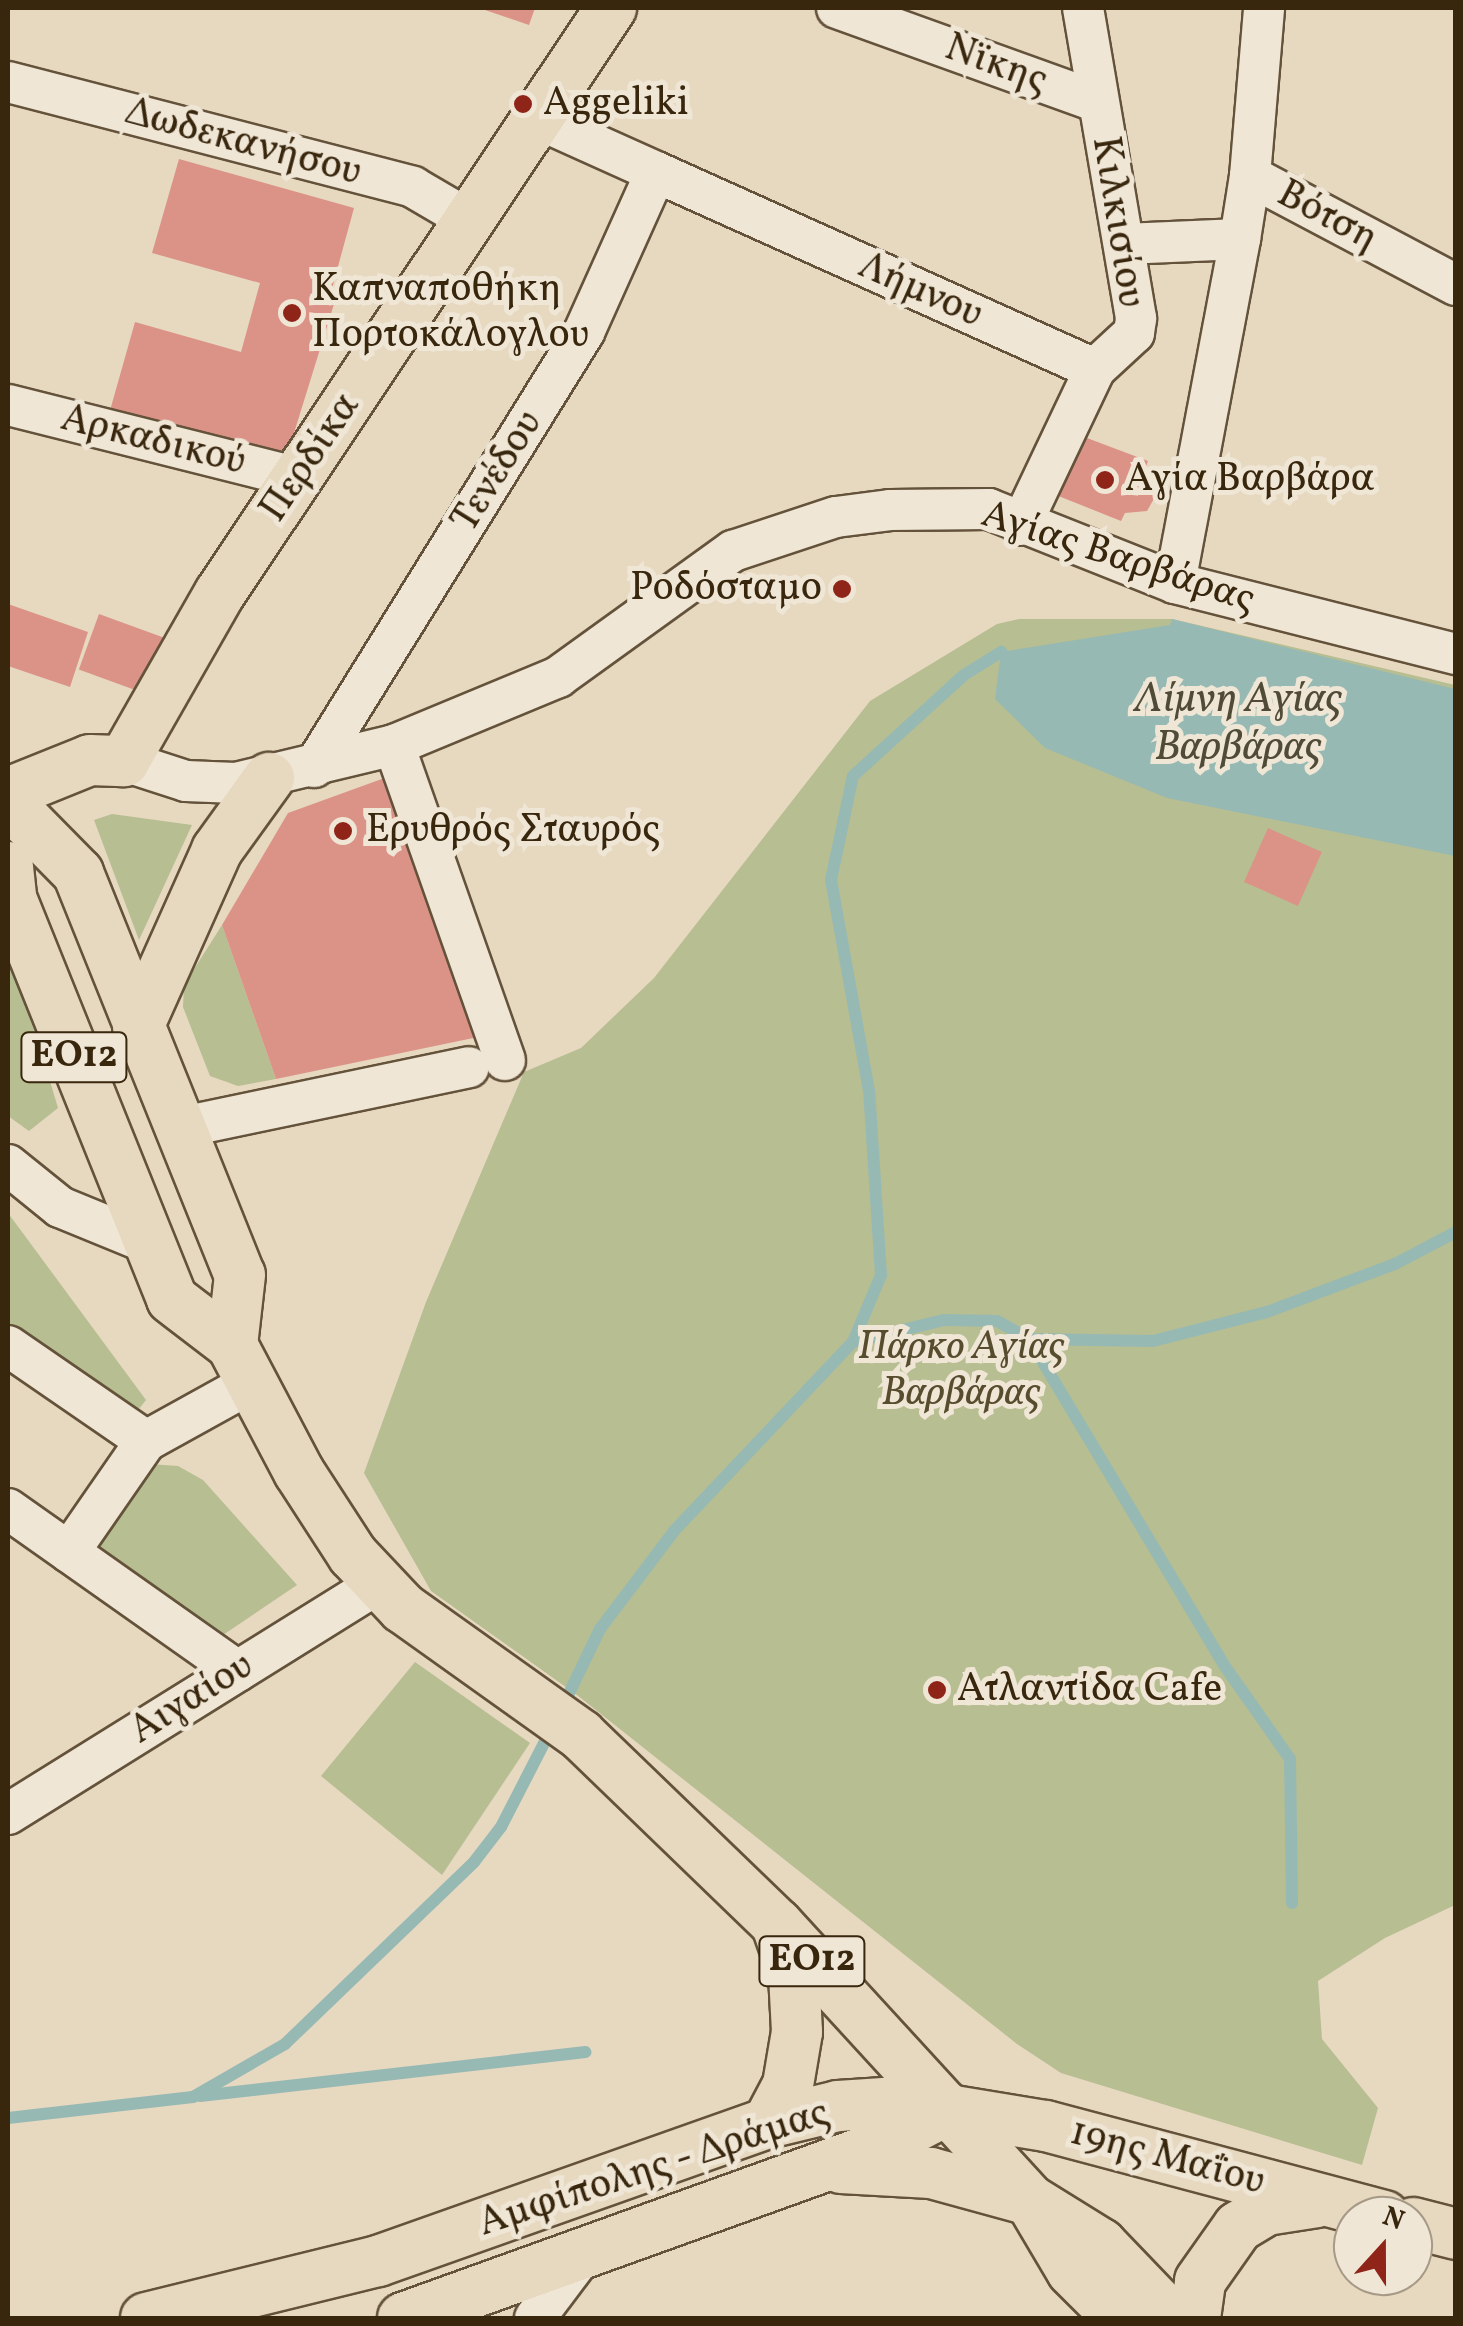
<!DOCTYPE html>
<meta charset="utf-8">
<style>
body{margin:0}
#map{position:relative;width:1463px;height:2326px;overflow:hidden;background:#e7d8c0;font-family:Vollkorn,serif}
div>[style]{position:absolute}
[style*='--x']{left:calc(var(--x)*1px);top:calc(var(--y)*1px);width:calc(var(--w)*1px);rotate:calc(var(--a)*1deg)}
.green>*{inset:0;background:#b7be91}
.water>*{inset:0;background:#97b9b4}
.stream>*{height:12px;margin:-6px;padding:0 6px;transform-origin:6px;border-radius:6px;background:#97b9b4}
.building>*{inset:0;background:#db9387;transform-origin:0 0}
.roads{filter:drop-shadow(2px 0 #64523a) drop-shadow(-2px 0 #64523a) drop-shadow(0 2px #64523a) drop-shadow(0 -2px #64523a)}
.minor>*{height:40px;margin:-20px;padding:0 20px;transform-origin:20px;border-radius:20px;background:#efe6d6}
.major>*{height:50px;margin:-25px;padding:0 25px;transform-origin:25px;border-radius:25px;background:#e7d8c0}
.dots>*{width:28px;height:28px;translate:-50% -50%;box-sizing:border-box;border:5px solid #efe6d6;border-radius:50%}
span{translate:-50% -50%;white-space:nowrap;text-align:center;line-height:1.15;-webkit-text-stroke:10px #efe6d6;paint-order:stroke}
.shield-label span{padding:2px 8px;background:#efe6d6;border:2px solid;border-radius:8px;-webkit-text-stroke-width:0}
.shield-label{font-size:38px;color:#38260d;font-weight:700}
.street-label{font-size:40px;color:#38260d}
.poi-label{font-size:40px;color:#38260d}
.left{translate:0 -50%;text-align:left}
.right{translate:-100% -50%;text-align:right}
.park-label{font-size:40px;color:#584c2e;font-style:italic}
.water-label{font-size:42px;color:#504b37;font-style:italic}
.frame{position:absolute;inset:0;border:10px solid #38260d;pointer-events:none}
.north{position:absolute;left:1333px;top:2196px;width:100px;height:100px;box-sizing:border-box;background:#efe6d6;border:2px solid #a69986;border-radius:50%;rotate:21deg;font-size:28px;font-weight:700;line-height:40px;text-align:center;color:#38260d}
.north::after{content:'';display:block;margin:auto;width:35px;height:45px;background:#8f2418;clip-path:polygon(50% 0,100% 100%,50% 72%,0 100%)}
</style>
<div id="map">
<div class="green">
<div style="clip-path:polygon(1019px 619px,1172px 619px,1455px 685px,1455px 1905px,1385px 1938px,1318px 1981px,1322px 2039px,1378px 2108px,1362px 2165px,1061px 2073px,1017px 2044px,577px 1695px,431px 1591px,364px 1473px,426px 1302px,524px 1072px,581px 1048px,654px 978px,870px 701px,997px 624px)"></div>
<div style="clip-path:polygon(112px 814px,192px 825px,139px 940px,94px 820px)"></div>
<div style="clip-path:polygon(222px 925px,276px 1079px,238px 1086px,210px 1076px,183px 1007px,184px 985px)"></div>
<div style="clip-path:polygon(8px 940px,58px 1108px,29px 1131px,8px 1116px)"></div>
<div style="clip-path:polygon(8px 1213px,146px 1400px,135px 1414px,8px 1325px)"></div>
<div style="clip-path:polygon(149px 1464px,178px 1466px,203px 1480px,297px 1585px,223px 1635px,88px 1542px)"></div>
<div style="clip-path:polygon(415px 1662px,530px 1743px,442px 1875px,321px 1776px)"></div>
</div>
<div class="water">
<div style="clip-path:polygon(1172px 619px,1455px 689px,1455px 856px,1167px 798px,1045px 748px,995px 699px,1001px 652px,1170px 625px)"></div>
</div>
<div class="stream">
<div style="--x:1029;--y:1339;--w:124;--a:0.9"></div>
<div style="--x:1153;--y:1341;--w:118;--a:-14.3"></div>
<div style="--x:1267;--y:1312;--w:137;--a:-20.6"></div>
<div style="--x:1395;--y:1264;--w:69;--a:-27.7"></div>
<div style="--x:853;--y:1342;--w:94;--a:-13.6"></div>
<div style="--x:944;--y:1320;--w:53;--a:1.1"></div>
<div style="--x:997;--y:1321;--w:37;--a:29"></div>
<div style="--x:1029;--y:1339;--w:380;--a:59.1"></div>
<div style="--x:1224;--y:1665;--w:115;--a:54.9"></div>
<div style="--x:1290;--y:1759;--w:144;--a:89.2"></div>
<div style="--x:562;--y:1708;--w:88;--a:-64.3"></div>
<div style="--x:600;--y:1629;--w:123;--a:-52.9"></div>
<div style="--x:674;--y:1531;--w:260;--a:-46.6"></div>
<div style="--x:853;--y:1342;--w:73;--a:-67.3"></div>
<div style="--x:881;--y:1275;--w:184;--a:-93.7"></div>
<div style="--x:869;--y:1091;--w:214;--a:-100.2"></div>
<div style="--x:831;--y:880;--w:106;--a:-78.1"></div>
<div style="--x:853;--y:776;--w:150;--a:-42.3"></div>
<div style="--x:964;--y:675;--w:44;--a:-31.9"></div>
<div style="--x:200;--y:2096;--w:388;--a:-6.5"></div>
<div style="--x:8;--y:2118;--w:186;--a:-6.5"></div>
<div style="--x:193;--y:2097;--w:106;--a:-29.9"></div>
<div style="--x:285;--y:2044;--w:262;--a:-43.9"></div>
<div style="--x:474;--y:1862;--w:44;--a:-52.4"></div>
<div style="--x:501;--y:1827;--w:114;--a:-62.8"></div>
</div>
<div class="building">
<div style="clip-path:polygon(479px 8px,535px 8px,529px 25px)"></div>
<div style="clip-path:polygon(179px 159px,354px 208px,328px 303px,334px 304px,285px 462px,109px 414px,135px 322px,241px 352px,260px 283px,152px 253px)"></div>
<div style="clip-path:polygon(1079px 435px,1148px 461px,1143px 476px,1156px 495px,1147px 511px,1125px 513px,1121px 521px,1056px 495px)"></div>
<div style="clip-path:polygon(8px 604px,88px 632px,70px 687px,8px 666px)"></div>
<div style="left:99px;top:614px;width:73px;height:59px;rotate:20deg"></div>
<div style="clip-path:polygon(390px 776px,483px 1036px,276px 1079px,222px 925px,288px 813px)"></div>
<div style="left:1268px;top:828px;width:59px;height:59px;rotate:24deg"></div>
</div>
<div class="roads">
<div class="minor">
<div style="--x:837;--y:8;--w:277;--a:19.8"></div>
<div style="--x:8;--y:82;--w:418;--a:14.5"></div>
<div style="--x:413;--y:187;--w:67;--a:30.4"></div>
<div style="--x:656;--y:172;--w:481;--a:24.2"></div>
<div style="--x:1250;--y:176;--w:169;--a:-85.2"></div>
<div style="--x:1124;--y:244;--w:116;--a:-2.5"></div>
<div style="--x:1240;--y:239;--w:64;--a:-81"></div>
<div style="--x:1250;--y:176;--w:233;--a:27.9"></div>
<div style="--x:8;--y:405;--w:299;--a:14.1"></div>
<div style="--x:1021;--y:525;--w:173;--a:-64.6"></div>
<div style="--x:1095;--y:369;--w:53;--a:-42.7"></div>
<div style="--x:1134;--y:333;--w:15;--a:-82"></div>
<div style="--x:1136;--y:318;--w:314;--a:-99.7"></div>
<div style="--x:1175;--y:583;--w:350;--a:-79.3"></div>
<div style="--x:394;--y:745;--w:334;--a:70.6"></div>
<div style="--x:124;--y:761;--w:65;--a:17.9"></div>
<div style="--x:186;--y:781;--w:50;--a:2.3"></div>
<div style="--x:236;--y:783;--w:163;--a:-13.5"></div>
<div style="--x:394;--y:745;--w:178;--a:-22.5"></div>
<div style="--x:558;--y:677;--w:216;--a:-35.8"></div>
<div style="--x:733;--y:551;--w:108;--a:-18.3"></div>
<div style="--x:836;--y:517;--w:54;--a:-7.4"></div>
<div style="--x:890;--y:510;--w:99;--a:-0.6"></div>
<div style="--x:989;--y:509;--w:200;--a:21.7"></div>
<div style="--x:1175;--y:583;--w:290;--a:14.2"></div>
<div style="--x:314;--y:767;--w:512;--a:-58.17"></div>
<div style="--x:584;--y:332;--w:175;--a:-65.8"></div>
<div style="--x:656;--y:172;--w:129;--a:-155.8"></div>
<div style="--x:178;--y:1128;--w:297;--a:-11.8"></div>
<div style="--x:8;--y:1165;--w:67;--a:38.9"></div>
<div style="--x:60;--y:1207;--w:97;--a:22.3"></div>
<div style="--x:8;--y:1346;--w:168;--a:34.5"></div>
<div style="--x:146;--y:1441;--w:120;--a:-28.9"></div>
<div style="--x:8;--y:1509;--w:281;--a:35.2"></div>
<div style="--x:69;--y:1552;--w:135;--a:-55.3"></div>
<div style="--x:8;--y:1814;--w:435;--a:-31.9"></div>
<div style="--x:535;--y:2318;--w:81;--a:-53"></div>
</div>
<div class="major">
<div style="--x:8;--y:793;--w:88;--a:-21.9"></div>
<div style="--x:90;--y:760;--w:34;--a:2"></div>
<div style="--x:124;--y:761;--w:193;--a:-60.3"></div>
<div style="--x:220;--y:593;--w:704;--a:-56.24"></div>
<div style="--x:8;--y:802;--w:100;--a:45.4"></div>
<div style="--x:78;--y:873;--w:433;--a:68.1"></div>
<div style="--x:240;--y:1275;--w:70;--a:96.5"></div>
<div style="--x:8;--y:867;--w:31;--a:84"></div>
<div style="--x:11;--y:898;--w:432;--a:68.1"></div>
<div style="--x:172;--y:1299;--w:76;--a:37.5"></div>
<div style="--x:232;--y:1345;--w:144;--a:62.2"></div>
<div style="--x:299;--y:1472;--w:99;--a:57"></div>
<div style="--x:353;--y:1555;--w:73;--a:46.7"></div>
<div style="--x:403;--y:1608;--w:219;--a:35.5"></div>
<div style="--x:581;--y:1735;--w:272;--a:44"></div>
<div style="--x:777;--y:1924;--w:374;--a:47.5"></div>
<div style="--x:1030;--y:2200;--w:82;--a:59.4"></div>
<div style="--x:1072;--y:2271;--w:66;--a:45"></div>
<div style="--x:138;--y:1027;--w:194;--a:-65.9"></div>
<div style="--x:217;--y:850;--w:89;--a:-54.2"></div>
<div style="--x:768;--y:2123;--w:43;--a:-62.2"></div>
<div style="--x:788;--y:2085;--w:54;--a:-80.4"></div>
<div style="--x:797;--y:2032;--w:58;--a:-93"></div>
<div style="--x:794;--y:1974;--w:49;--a:-109.2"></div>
<div style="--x:841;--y:2168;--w:90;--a:3.2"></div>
<div style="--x:931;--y:2173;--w:103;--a:15.3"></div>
<div style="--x:1030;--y:2200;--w:84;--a:31.8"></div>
<div style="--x:1101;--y:2244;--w:103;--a:46.2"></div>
<div style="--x:1413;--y:2223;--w:44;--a:14.3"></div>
<div style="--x:146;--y:2318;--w:239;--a:-13.8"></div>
<div style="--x:378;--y:2261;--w:414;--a:-19.5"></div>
<div style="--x:768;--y:2123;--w:72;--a:-13.7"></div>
<div style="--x:838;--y:2106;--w:61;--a:-3.8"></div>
<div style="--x:899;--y:2102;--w:149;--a:9.3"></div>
<div style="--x:1046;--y:2126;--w:350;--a:14.9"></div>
<div style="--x:403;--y:2318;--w:496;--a:-19.8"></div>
<div style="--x:870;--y:2150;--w:89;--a:-27.4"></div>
<div style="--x:1195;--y:2318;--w:37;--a:-82"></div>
<div style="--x:1200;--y:2281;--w:66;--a:-54.9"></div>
<div style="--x:1238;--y:2227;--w:33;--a:-31"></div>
<div style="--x:1266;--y:2210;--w:52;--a:-8.9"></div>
</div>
</div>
<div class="dots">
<div style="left:523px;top:104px;background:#8f2418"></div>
<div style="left:292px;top:313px;background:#8f2418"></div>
<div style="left:1105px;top:480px;background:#8f2418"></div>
<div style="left:842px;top:589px;background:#8f2418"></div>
<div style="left:343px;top:831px;background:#8f2418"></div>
<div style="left:937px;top:1690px;background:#8f2418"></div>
</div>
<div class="shield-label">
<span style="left:74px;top:1057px">ΕΟ12</span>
<span style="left:812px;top:1961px">ΕΟ12</span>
</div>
<div class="street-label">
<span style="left:996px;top:65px;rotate:20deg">Νϊκης</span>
<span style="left:243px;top:143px;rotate:15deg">Δωδεκανήσου</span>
<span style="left:1327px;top:217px;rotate:28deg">Βότση</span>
<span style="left:1117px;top:222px;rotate:81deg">Κιλκισίου</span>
<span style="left:920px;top:291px;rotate:24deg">Λήμνου</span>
<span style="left:153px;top:441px;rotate:14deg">Αρκαδικού</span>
<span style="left:311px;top:458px;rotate:-56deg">Περδίκα</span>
<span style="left:498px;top:472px;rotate:-58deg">Τενέδου</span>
<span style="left:1118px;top:558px;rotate:18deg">Αγίας Βαρβάρας</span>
<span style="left:192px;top:1699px;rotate:-32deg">Αιγαίου</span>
<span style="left:1167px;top:2158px;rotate:15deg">19ης Μαΐου</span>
<span style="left:654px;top:2169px;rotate:-18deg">Αμφίπολης - Δράμας</span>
</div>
<div class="poi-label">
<span class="left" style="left:543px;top:104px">Aggeliki</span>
<span class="left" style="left:312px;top:313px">Καπναποθήκη<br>Πορτοκάλογλου</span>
<span class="left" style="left:1125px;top:480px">Αγία Βαρβάρα</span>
<span class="right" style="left:822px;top:589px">Ροδόσταμο</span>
<span class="left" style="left:366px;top:831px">Ερυθρός Σταυρός</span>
<span class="left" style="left:957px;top:1690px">Ατλαντίδα Cafe</span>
</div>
<div class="park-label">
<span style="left:961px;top:1371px">Πάρκο Αγίας<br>Βαρβάρας</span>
</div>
<div class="water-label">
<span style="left:1238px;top:725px">Λίμνη Αγίας<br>Βαρβάρας</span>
</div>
<div class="frame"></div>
<div class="north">N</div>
</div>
